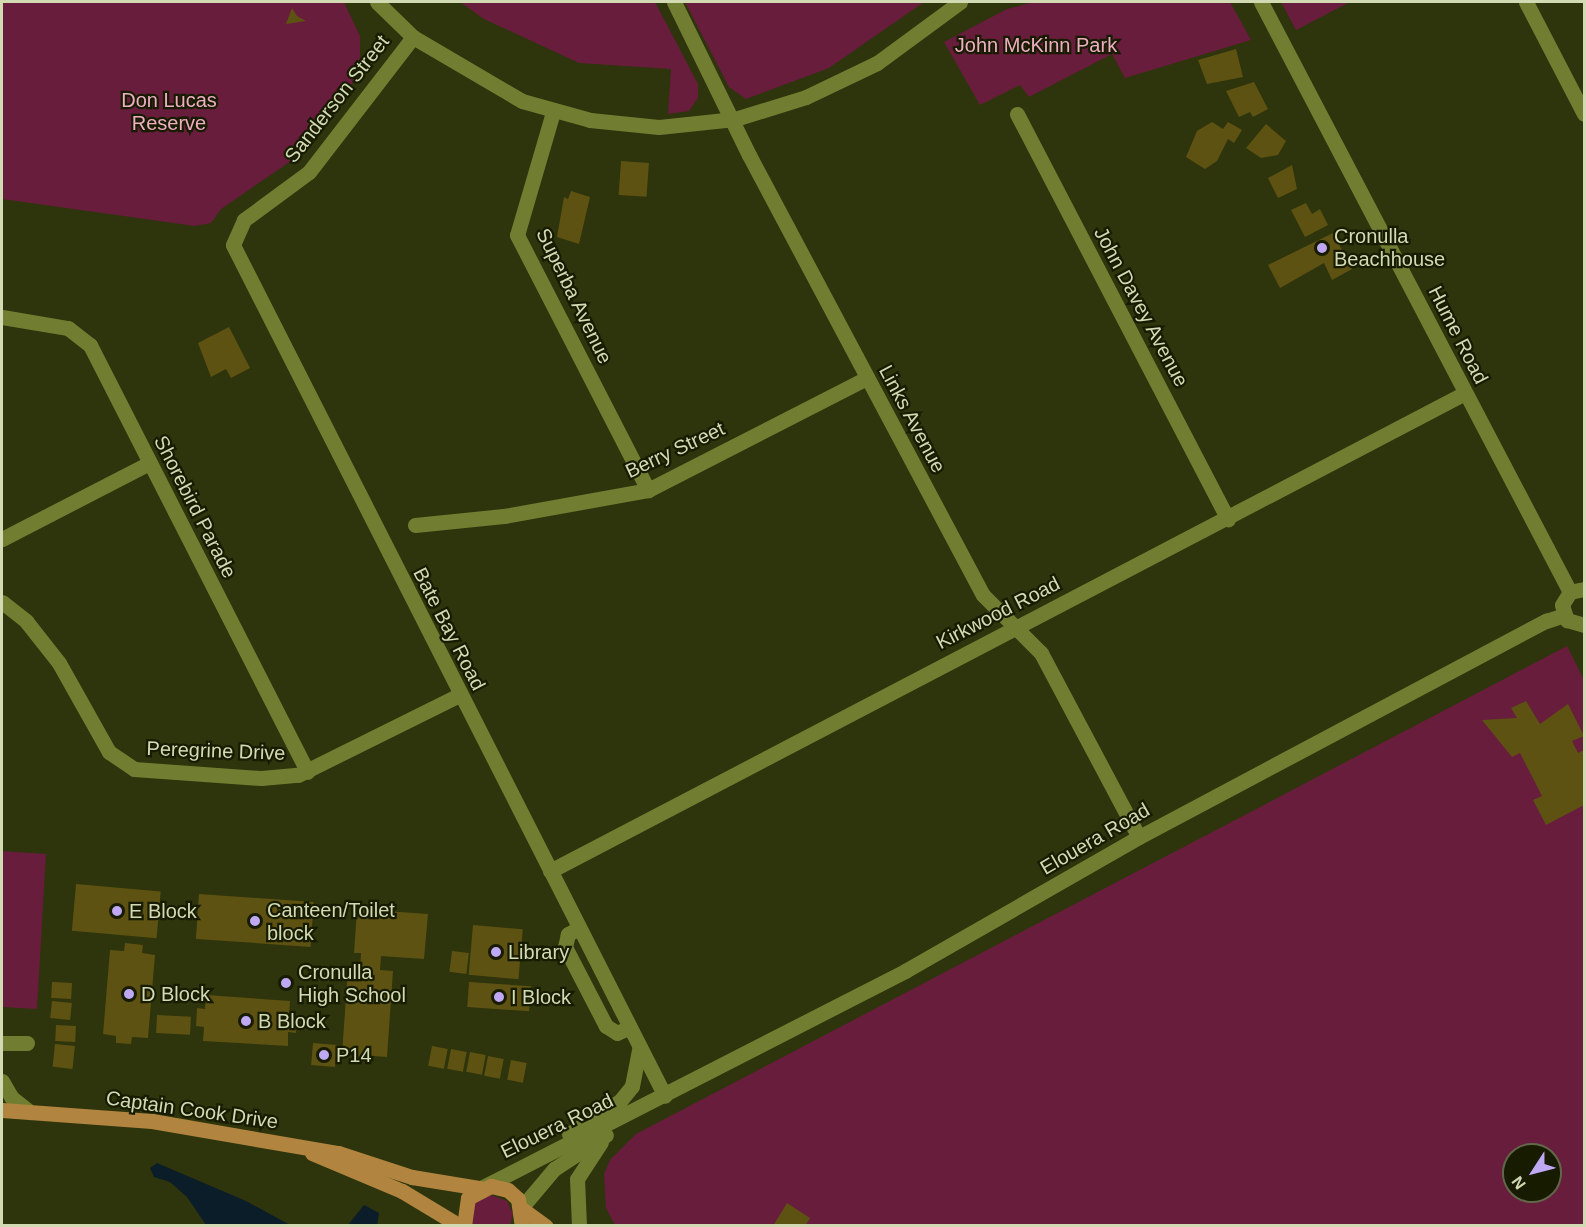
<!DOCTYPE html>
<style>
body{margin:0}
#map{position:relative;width:1586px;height:1227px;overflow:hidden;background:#2e340b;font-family:Arial,sans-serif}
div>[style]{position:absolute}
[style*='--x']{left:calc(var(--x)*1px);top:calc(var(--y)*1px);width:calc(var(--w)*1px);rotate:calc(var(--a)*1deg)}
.green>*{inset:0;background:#681d3d}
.water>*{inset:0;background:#0b1d29}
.building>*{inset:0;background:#5e5212;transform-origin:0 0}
.minor>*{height:15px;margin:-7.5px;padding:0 7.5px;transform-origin:7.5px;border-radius:7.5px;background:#717e32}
.major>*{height:15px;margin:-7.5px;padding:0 7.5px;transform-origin:7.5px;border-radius:7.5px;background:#b1853f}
.dots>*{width:16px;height:16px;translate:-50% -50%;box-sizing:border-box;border:3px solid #171b00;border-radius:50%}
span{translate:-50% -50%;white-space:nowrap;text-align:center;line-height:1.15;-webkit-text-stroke:4.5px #171b00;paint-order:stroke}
.park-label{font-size:20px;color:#edaec3}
.street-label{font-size:20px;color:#d2dab4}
.poi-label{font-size:20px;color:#d2dab4}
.left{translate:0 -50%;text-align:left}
.frame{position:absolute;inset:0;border:3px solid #d2dab4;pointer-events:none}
.north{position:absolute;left:1502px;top:1143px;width:60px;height:60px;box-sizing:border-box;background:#171b00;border:2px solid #626748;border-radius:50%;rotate:234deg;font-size:16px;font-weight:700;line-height:24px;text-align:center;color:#d2dab4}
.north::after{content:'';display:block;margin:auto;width:21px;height:27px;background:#bfa8f4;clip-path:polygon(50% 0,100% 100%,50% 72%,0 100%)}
</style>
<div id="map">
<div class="green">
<div style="clip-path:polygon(2px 2px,344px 2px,360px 36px,360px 58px,355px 80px,291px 161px,221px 209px,211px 223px,195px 226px,2px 199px)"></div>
<div style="clip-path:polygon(460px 2px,655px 2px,698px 84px,698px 98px,689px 111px,668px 114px,671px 69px,579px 63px,484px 19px)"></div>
<div style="clip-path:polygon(685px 2px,924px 2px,829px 68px,746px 99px,729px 87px)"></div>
<div style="clip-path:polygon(1034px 2px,1230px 2px,1251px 40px,1125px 78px,1112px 54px,1029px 97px,1020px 85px,980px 105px,944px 42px,1007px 9px)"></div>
<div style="clip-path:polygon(1281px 2px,1350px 2px,1296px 30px)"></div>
<div style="clip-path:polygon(evenodd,1567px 646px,1584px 680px,1584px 1225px,615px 1225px,606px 1208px,604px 1174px,610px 1160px,636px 1134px,1567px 646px,1514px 1155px,1550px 1155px,1550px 1191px,1514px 1191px,1514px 1155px)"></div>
<div style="clip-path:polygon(2px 851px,46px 854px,37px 1009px,2px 1007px)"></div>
<div style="clip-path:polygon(488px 1194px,507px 1201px,513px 1214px,510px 1225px,470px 1225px,471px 1206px)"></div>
</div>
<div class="water">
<div style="clip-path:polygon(157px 1163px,246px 1201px,290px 1225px,206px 1225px,187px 1197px,170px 1182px,154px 1177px,150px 1168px)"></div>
<div style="clip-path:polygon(364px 1205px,379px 1213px,377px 1225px,348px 1225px)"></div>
</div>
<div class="building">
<div style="clip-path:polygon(292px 8px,297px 16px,306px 21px,286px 24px)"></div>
<div style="clip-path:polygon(1236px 49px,1243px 77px,1207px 84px,1198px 60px)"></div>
<div style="clip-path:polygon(1254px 82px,1268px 109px,1253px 117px,1250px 112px,1239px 117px,1226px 91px)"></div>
<div style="clip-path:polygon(1212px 122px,1223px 129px,1228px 122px,1242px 130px,1234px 143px,1228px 139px,1217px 161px,1205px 169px,1186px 157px,1197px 131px)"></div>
<div style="clip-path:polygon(1266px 124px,1286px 141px,1278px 155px,1261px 158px,1246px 148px)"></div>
<div style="left:621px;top:161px;width:28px;height:34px;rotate:4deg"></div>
<div style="clip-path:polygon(1292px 165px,1297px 189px,1278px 198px,1268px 178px)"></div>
<div style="clip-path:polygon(571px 191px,590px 197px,579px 244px,557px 237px,564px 197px,568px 199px)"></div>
<div style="clip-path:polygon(1306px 203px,1312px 214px,1320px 209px,1328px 225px,1305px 237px,1291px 210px)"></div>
<div style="clip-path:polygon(1333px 233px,1352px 269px,1332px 280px,1324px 263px,1280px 288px,1268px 265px)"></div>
<div style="clip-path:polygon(229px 327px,250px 368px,231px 378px,226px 369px,211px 377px,198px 343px)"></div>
<div style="clip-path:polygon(1526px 701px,1540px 724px,1568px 704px,1584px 736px,1572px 741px,1578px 753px,1584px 750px,1584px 805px,1546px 825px,1533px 800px,1542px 796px,1520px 753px,1512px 757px,1482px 720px,1517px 718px,1511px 708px)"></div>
<div style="left:76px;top:884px;width:85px;height:47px;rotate:5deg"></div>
<div style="left:199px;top:894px;width:115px;height:45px;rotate:4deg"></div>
<div style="clip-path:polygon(357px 909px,428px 914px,424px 959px,381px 956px,380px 970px,393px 971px,387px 1057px,373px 1056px,372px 1062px,355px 1061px,355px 1055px,342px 1054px,348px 970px,360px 971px,361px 953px,354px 953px)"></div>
<div style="left:473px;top:925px;width:50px;height:50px;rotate:5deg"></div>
<div style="clip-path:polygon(125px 943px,143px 945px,142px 953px,155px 955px,148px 1038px,132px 1037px,131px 1044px,116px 1043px,116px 1036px,103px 1034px,110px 950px,124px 951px)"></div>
<div style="left:452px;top:951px;width:17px;height:21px;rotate:7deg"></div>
<div style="left:52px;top:982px;width:20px;height:16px;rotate:3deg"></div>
<div style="left:469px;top:982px;width:62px;height:25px;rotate:4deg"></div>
<div style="clip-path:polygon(206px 995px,290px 1001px,289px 1016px,296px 1017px,296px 1033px,288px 1032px,288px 1046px,203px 1041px,204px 1027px,196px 1026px,197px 1008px,205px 1009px)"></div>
<div style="left:52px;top:1001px;width:20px;height:17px;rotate:6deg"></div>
<div style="left:157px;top:1015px;width:34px;height:18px;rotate:3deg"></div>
<div style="left:56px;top:1025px;width:20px;height:16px;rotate:3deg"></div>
<div style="left:313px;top:1043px;width:24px;height:22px;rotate:5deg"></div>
<div style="left:55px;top:1044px;width:20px;height:23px;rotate:6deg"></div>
<div style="left:432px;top:1046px;width:16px;height:20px;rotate:11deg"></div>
<div style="left:451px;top:1049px;width:16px;height:20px;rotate:11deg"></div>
<div style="left:470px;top:1052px;width:16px;height:20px;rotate:11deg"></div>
<div style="left:488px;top:1056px;width:16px;height:20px;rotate:11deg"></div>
<div style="left:511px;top:1060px;width:16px;height:20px;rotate:11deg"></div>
<div style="clip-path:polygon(787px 1203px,810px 1218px,805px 1226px,773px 1226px)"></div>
</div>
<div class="minor">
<div style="--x:377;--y:2;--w:50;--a:44.2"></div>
<div style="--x:413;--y:37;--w:126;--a:30.4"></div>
<div style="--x:522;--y:101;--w:71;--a:15.6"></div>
<div style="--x:590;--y:120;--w:69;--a:5.8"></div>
<div style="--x:659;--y:127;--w:76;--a:-6"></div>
<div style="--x:735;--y:119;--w:74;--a:-17.2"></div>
<div style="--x:806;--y:97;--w:79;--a:-25.6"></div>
<div style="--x:877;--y:63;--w:103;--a:-36.3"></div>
<div style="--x:674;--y:2;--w:170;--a:63.9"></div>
<div style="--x:749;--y:155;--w:498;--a:62"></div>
<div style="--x:983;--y:595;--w:82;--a:45"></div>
<div style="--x:1041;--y:653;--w:208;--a:62"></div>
<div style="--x:1261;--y:2;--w:666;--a:62.36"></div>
<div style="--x:1526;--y:2;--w:126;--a:62.6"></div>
<div style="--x:413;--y:37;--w:170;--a:127.6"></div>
<div style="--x:309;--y:172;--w:81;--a:143.6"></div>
<div style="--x:244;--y:220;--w:27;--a:114"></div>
<div style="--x:233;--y:245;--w:954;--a:63.09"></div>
<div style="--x:553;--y:112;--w:128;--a:106.3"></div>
<div style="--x:517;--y:235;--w:287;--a:62.8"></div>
<div style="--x:1017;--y:114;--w:457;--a:62.5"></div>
<div style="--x:2;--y:317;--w:67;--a:9.5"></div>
<div style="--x:68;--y:328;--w:28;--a:38"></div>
<div style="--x:90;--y:345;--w:479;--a:63"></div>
<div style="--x:415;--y:525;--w:89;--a:-5.8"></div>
<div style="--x:504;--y:516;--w:146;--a:-10.2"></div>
<div style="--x:648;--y:490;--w:246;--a:-27.1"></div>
<div style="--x:2;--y:539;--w:165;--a:-27.3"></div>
<div style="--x:1584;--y:589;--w:14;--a:168"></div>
<div style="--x:1570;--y:592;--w:15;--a:122"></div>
<div style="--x:1562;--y:605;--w:16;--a:72"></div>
<div style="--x:1567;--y:620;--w:18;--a:16"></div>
<div style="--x:2;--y:602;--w:31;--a:38"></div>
<div style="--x:26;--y:621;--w:53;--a:51.8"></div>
<div style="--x:59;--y:663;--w:102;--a:60.7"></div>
<div style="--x:109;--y:752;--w:30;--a:34"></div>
<div style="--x:134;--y:769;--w:127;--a:4.1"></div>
<div style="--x:261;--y:778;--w:37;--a:-5"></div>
<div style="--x:298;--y:775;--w:180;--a:-26.4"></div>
<div style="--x:550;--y:871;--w:1032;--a:-27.58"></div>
<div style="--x:579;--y:928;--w:13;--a:151"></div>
<div style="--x:568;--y:934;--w:13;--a:103"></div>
<div style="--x:565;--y:947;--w:89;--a:62.6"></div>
<div style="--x:606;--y:1026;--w:13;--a:32"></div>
<div style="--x:617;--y:1033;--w:14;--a:-25"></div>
<div style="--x:2;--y:1043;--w:25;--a:0"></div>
<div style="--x:2;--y:1081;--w:20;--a:60"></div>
<div style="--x:12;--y:1098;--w:23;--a:38"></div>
<div style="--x:569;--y:1134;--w:61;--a:-32.9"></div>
<div style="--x:620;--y:1101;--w:19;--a:-51"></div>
<div style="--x:632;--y:1086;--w:37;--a:-79"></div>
<div style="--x:483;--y:1187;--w:474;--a:-27.1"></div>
<div style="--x:905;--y:971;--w:270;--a:-29.8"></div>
<div style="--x:1139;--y:837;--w:461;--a:-28"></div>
<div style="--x:1546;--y:621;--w:19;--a:-18"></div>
<div style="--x:522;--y:1207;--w:50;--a:-49.9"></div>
<div style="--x:554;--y:1169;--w:62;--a:-33.2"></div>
<div style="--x:579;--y:1226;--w:47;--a:-92.4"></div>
<div style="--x:577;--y:1179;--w:44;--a:-57"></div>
</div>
<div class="major">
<div style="--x:2;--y:1110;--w:150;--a:4.2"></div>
<div style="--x:152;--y:1121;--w:189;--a:9.8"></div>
<div style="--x:338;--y:1153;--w:78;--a:18"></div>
<div style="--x:412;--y:1177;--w:69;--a:9.2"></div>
<div style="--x:312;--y:1153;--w:98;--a:22.9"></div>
<div style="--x:402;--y:1191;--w:68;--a:31.1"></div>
<div style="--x:522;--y:1209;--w:29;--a:36"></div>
<div style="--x:464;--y:1226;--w:28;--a:-82"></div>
<div style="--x:468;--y:1198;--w:26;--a:-28"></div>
<div style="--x:491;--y:1186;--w:17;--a:13"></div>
<div style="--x:508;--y:1190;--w:13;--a:42"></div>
<div style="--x:518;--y:1199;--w:27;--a:82"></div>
</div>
<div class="dots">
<div style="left:1322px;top:248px;background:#bfa8f4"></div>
<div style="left:117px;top:911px;background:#bfa8f4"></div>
<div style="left:255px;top:921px;background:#bfa8f4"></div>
<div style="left:496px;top:952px;background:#bfa8f4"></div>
<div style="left:286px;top:983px;background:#bfa8f4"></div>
<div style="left:129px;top:994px;background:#bfa8f4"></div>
<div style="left:499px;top:997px;background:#bfa8f4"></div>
<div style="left:246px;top:1021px;background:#bfa8f4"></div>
<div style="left:324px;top:1055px;background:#bfa8f4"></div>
</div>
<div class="park-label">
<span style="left:1036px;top:45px">John McKinn Park</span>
<span style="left:169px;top:112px">Don Lucas<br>Reserve</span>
</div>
<div class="street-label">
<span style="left:337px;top:99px;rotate:-52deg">Sanderson Street</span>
<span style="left:574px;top:296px;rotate:64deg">Superba Avenue</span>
<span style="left:1141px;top:307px;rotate:62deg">John Davey Avenue</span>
<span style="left:1458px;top:335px;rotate:63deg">Hume Road</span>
<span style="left:912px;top:419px;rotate:62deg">Links Avenue</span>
<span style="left:675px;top:450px;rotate:-25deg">Berry Street</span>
<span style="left:195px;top:507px;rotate:63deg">Shorebird Parade</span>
<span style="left:998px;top:613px;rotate:-27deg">Kirkwood Road</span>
<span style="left:449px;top:629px;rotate:63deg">Bate Bay Road</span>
<span style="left:216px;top:751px;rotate:2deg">Peregrine Drive</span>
<span style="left:1095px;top:839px;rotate:-30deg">Elouera Road</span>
<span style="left:192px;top:1110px;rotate:8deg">Captain Cook Drive</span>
<span style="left:557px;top:1126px;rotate:-26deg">Elouera Road</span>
</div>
<div class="poi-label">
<span class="left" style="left:1334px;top:248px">Cronulla<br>Beachhouse</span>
<span class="left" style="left:267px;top:922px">Canteen/Toilet<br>block</span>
<span class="left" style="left:129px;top:911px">E Block</span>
<span class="left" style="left:508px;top:952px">Library</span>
<span class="left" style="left:298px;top:984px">Cronulla<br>High School</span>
<span class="left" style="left:141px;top:994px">D Block</span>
<span class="left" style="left:511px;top:997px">I Block</span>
<span class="left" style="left:258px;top:1021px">B Block</span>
<span class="left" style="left:336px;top:1055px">P14</span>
</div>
<div class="frame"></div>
<div class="north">N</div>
</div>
